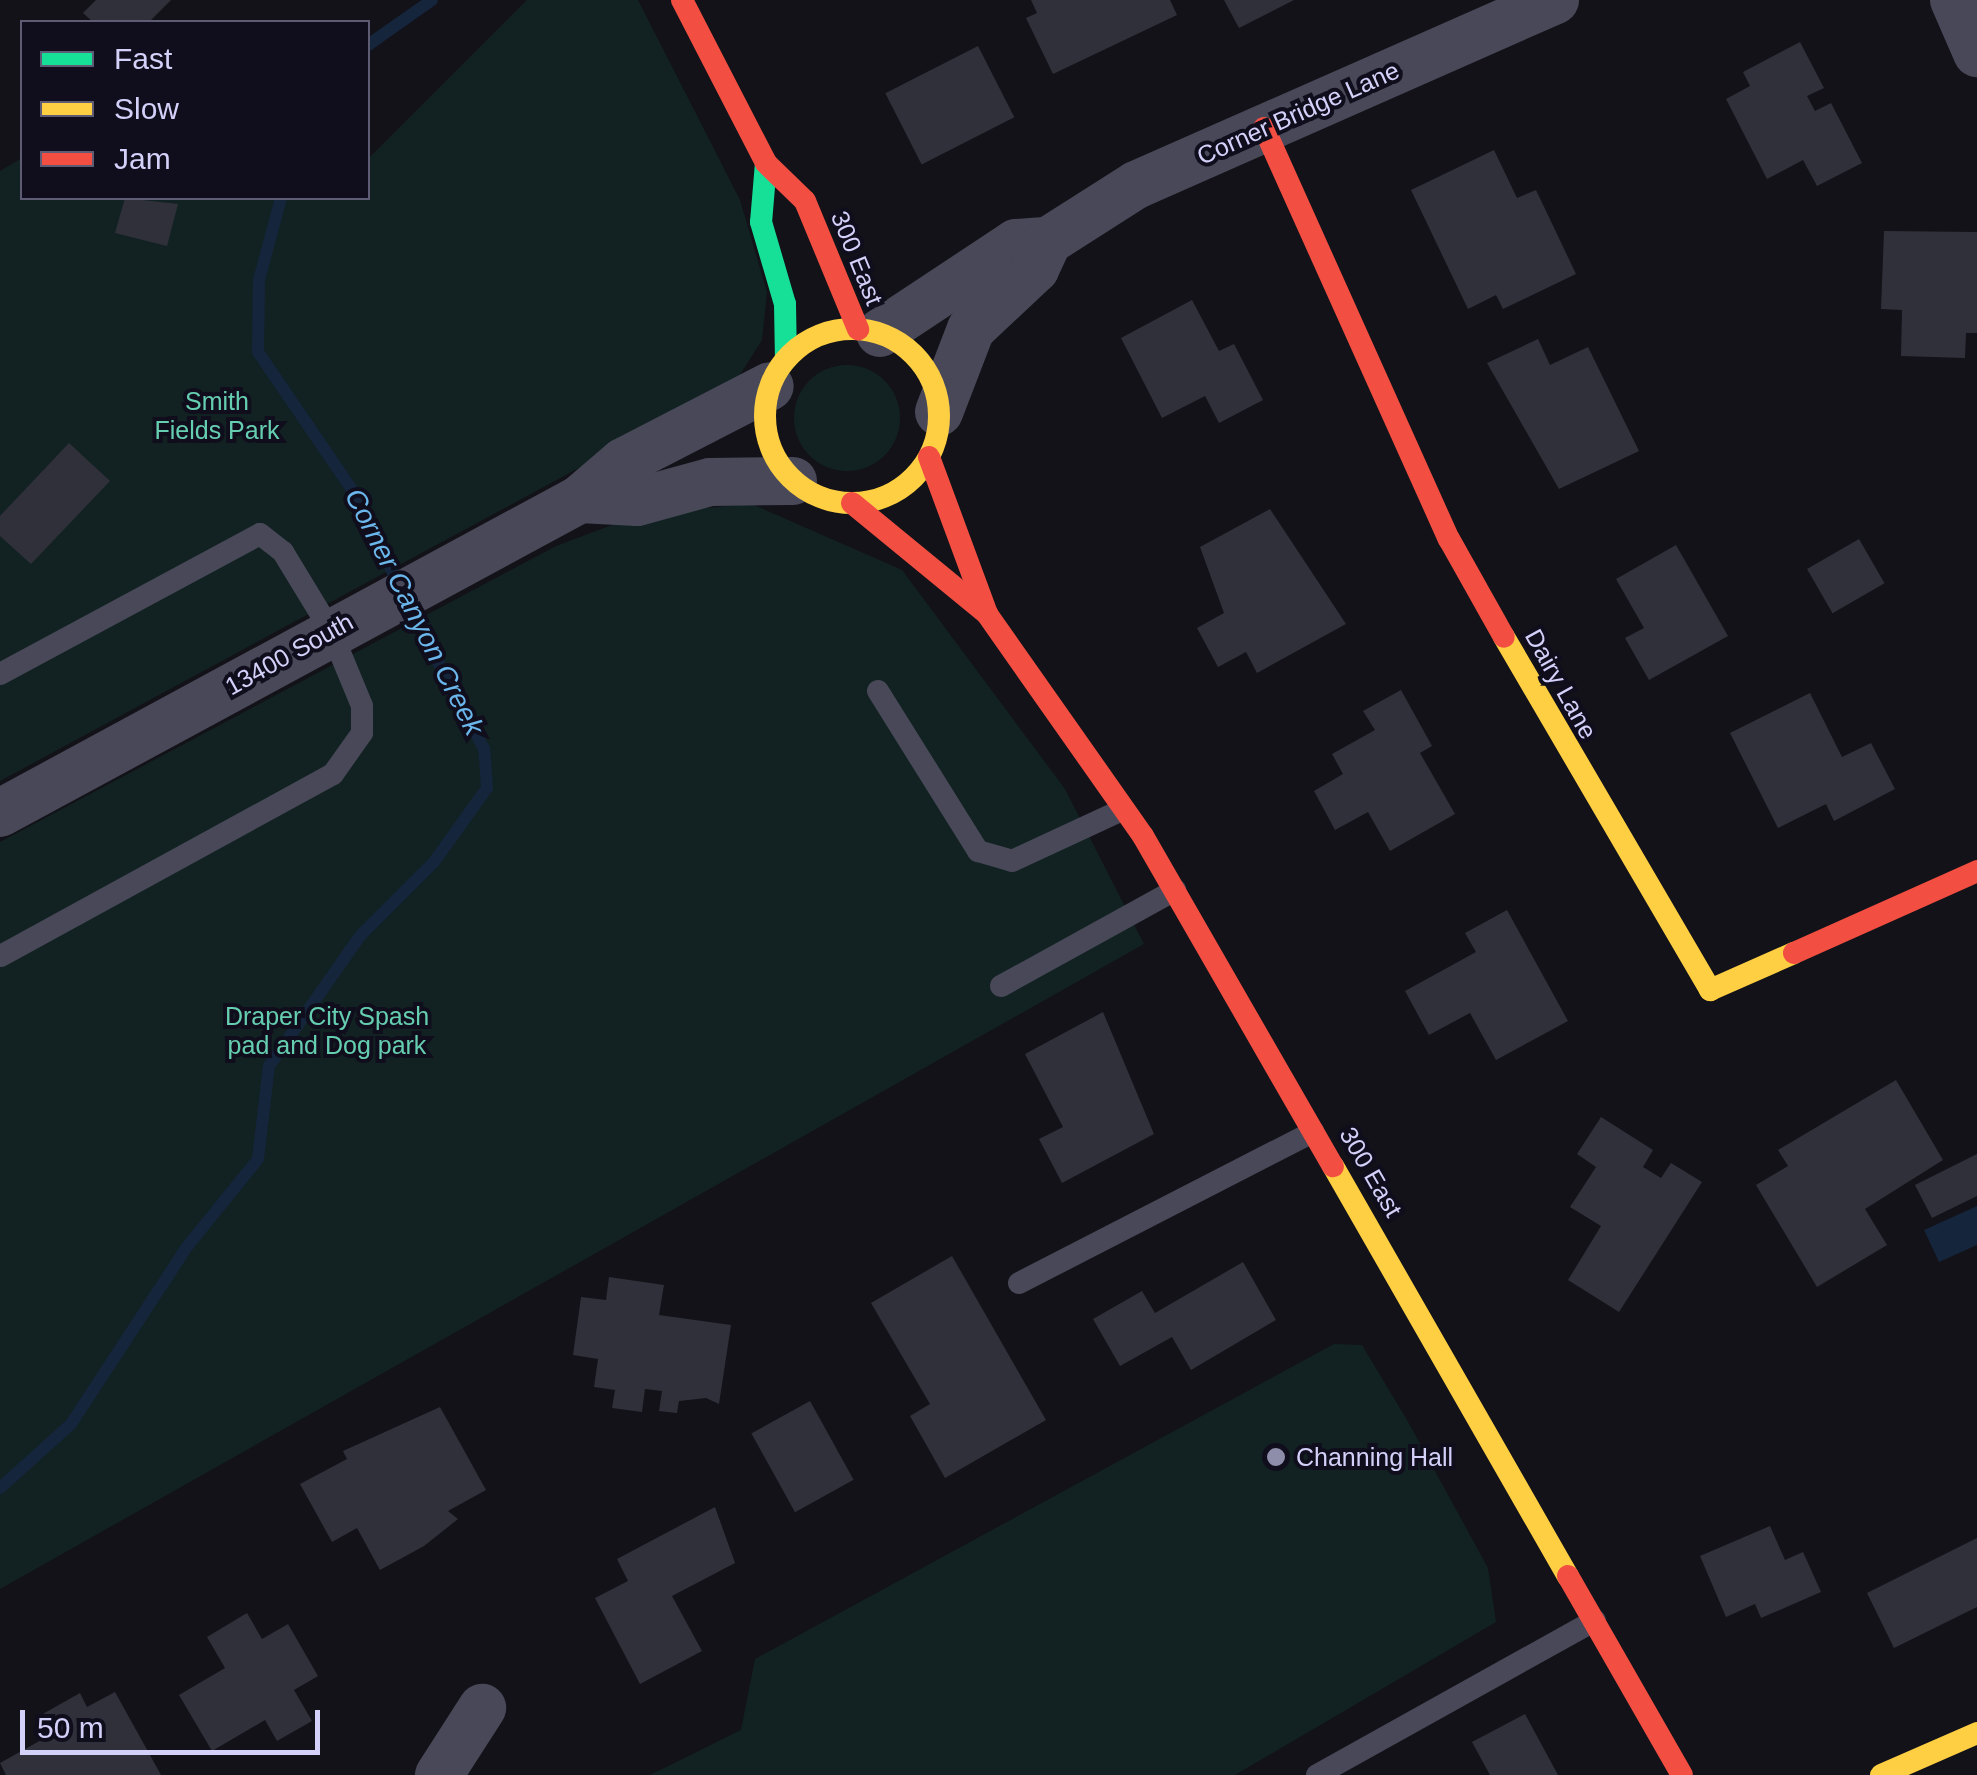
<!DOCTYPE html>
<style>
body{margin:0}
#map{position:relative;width:1977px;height:1775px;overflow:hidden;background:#121218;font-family:Helvetica,sans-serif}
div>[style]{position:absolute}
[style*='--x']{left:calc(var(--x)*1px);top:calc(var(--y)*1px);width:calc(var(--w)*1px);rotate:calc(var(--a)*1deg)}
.green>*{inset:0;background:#122222}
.round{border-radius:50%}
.water>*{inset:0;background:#15253c}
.stream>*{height:12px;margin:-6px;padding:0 6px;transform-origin:6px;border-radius:6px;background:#15253c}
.building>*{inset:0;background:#30303b;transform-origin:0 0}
.lane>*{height:22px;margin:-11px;padding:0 11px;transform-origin:11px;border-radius:11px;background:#484858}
.street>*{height:48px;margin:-24px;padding:0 24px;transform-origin:24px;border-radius:24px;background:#484858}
.fast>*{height:22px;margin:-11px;padding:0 11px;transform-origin:11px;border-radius:11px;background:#16e098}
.slow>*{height:22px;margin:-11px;padding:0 11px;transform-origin:11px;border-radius:11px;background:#ffcf43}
.slow>.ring{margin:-11px;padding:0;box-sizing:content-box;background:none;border:22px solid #ffcf43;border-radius:50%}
.jam>*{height:22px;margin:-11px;padding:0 11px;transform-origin:11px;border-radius:11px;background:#f24e42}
.dots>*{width:28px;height:28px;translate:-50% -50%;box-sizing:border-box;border:5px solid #100e1c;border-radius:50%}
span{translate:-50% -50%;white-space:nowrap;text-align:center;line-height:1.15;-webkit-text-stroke:8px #100e1c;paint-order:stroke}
.street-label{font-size:25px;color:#d3d0f9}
.park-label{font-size:25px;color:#66ceb0}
.poi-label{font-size:25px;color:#d3d0f9}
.left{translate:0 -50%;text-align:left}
.water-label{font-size:28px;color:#6bb6eb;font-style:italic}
.legend{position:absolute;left:20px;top:20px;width:350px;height:180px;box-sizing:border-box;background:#100e1c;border:2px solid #5e5c74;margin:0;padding:12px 18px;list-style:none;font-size:30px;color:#d3d0f9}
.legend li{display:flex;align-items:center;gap:20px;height:50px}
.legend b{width:50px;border:2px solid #5e5c74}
.scale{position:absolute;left:20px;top:1710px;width:300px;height:45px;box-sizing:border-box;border:5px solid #d3d0f9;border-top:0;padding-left:12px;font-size:30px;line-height:35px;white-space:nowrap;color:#d3d0f9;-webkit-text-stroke:8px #100e1c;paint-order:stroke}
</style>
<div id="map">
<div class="green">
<div style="clip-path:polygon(527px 0,638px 0,740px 200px,767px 292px,762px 340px,734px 384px,0 781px,0 171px,22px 158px,22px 198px,368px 198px,368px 159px)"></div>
<div class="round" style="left:794px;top:365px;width:106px;height:106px"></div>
<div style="clip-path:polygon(752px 504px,902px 570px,1065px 789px,1144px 944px,0 1589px,0 842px,556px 546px,644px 513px)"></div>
<div style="clip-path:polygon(1334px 1344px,1362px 1345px,1407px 1420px,1488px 1568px,1496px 1622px,1235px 1775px,650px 1775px,741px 1730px,755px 1659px)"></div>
</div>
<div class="water">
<div style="clip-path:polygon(1977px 1206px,1977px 1245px,1939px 1262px,1924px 1230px)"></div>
</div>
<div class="stream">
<div style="--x:368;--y:45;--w:78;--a:-35.1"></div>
<div style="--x:281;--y:198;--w:85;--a:105"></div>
<div style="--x:259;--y:280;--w:72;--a:90.8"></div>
<div style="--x:258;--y:352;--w:176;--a:55.7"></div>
<div style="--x:357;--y:497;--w:98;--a:64.7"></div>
<div style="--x:0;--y:1488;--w:96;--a:-42"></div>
<div style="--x:71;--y:1424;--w:210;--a:-56.8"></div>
<div style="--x:186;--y:1248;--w:114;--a:-51"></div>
<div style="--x:258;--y:1159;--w:94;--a:-83.3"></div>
<div style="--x:269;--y:1066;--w:159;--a:-55"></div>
<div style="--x:360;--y:936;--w:105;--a:-45"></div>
<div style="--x:434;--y:862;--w:91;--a:-54.4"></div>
<div style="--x:487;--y:788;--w:39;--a:-94"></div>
<div style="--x:484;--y:749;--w:163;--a:-117.8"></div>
</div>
<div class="building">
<div style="clip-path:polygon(96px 0,171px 0,149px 22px,93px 22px,83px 13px)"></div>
<div style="clip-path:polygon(1031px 0,1170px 0,1177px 15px,1053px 74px,1026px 18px,1037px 13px)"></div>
<div style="clip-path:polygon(1224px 0,1294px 0,1239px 28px)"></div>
<div style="clip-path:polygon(1800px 42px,1824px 88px,1807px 96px,1815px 111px,1831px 103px,1862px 163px,1817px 186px,1803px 160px,1767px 179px,1726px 99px,1750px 86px,1743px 72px)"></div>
<div style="left:978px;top:46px;width:80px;height:104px;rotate:63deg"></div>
<div style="clip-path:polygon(1494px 150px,1517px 198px,1536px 190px,1576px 274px,1503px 309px,1496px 295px,1468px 309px,1411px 190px)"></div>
<div style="clip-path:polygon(125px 198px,178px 204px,167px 246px,115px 233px)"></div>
<div style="clip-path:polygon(1884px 231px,1977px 232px,1977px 333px,1966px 333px,1965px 358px,1901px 356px,1902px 310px,1881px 309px)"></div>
<div style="clip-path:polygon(1192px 300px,1219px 351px,1234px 344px,1263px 400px,1219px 423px,1205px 396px,1162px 418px,1121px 338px)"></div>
<div style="clip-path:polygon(1538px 339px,1550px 365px,1588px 347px,1639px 451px,1559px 489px,1487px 363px)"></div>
<div style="clip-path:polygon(69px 443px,110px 481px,31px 564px,0 536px,0 516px)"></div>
<div style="clip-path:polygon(1270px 509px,1346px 624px,1257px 673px,1246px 652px,1218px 667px,1197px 628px,1224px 613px,1200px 547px)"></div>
<div style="left:1859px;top:539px;width:51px;height:60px;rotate:60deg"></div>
<div style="clip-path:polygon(1676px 545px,1728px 636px,1649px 680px,1625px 638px,1644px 628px,1616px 579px)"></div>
<div style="clip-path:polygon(1401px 690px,1432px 746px,1420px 753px,1455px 814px,1390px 851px,1368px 812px,1335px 830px,1314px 791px,1343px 774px,1332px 754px,1375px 730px,1363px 711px)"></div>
<div style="clip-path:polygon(1810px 693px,1842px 757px,1871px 743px,1895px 789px,1834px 821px,1826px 804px,1778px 828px,1730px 733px)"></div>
<div style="clip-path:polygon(1507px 910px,1568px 1021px,1496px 1060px,1470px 1013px,1429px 1035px,1405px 991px,1476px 952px,1465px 933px)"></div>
<div style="clip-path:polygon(1103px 1012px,1154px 1134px,1062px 1183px,1039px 1139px,1063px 1127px,1025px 1054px)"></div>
<div style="clip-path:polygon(1896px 1080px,1943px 1160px,1865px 1209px,1887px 1245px,1817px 1287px,1756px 1185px,1788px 1166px,1778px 1150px)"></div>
<div style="clip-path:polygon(1601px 1117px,1653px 1150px,1643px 1167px,1661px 1178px,1671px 1163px,1702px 1182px,1619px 1312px,1568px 1280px,1601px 1226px,1570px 1207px,1596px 1167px,1577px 1154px)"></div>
<div style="clip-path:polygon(1977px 1154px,1977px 1196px,1932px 1218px,1915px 1185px)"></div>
<div style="clip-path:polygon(952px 1256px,1046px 1420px,945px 1478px,910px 1416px,930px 1404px,871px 1303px)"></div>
<div style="clip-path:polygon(1243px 1262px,1276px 1320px,1191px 1370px,1172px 1337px,1120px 1366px,1093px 1319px,1142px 1291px,1155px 1313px)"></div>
<div style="clip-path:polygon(609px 1277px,664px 1285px,659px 1315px,731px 1325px,719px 1404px,706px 1398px,679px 1401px,677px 1413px,659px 1411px,662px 1391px,645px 1389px,642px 1412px,612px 1408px,615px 1390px,594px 1387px,598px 1359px,573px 1355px,581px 1297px,606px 1300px)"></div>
<div style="left:810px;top:1401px;width:90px;height:67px;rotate:61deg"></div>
<div style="clip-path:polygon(440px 1407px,486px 1490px,448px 1511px,458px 1519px,424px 1546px,380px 1570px,357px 1528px,332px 1542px,300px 1484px,347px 1459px,343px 1451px)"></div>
<div style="clip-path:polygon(715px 1507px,735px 1563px,672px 1596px,702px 1651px,640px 1684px,595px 1598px,628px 1581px,617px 1559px)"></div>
<div style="clip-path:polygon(1770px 1526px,1785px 1560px,1803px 1552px,1821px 1592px,1761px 1618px,1755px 1604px,1726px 1617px,1700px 1556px)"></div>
<div style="clip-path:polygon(1977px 1538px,1977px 1607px,1894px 1648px,1867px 1593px)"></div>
<div style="clip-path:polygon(247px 1613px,262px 1639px,288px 1624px,318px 1676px,294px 1690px,312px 1721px,277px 1741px,265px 1720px,212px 1751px,179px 1695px,225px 1668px,207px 1637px)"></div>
<div style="clip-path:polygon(115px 1692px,161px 1775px,6px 1775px,0 1763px,52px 1734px,41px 1715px,80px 1693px,87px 1707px)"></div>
<div style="clip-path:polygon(1525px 1714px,1558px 1775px,1490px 1775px,1472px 1742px)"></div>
</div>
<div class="lane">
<div style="--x:0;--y:674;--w:295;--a:-28.3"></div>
<div style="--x:260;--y:534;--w:29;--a:38"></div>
<div style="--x:283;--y:552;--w:92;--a:58.7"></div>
<div style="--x:331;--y:631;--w:81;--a:67.5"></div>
<div style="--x:362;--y:706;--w:27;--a:90"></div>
<div style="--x:362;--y:733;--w:50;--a:125.3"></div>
<div style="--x:333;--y:774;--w:379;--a:151.3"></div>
<div style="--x:878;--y:691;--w:189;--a:58"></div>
<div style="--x:978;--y:851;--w:35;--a:16"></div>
<div style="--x:1012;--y:861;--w:123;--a:-24.9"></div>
<div style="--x:1001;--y:986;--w:199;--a:-28.9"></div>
<div style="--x:1019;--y:1283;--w:331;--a:-27.2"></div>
<div style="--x:1317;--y:1775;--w:318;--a:-29.1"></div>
</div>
<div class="street">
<div style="--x:1954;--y:0;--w:58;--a:66.5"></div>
<div style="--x:880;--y:333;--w:163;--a:-33.5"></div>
<div style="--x:1016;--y:243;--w:32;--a:-4"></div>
<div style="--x:1048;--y:241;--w:104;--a:-32.5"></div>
<div style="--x:1136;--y:185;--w:458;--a:-23.8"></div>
<div style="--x:939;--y:412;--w:89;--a:-68.9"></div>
<div style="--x:971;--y:329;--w:88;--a:-43.2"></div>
<div style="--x:1035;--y:269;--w:31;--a:-65"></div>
<div style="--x:580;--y:499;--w:57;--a:3"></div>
<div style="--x:637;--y:502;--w:76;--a:-15.3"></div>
<div style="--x:710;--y:482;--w:83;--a:-0.7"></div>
<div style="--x:0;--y:813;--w:660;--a:-28.43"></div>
<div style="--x:580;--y:499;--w:57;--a:-40.7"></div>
<div style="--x:623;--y:462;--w:165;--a:-27.3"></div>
<div style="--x:439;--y:1775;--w:80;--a:-57.3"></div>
</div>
<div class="fast">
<div style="--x:766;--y:163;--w:59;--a:94.8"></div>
<div style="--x:761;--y:222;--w:85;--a:73.7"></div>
<div style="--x:785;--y:304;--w:55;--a:89"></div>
</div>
<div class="slow">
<div class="ring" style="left:765px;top:329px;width:152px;height:152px"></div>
<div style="--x:1504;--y:637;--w:409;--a:59.7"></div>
<div style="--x:1710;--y:990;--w:92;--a:-23.8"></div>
<div style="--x:1333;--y:1166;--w:473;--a:60.2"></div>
<div style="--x:1881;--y:1775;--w:105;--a:-23.6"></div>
</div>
<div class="jam">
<div style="--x:682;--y:0;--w:183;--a:62.7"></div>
<div style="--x:766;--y:163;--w:54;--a:44.3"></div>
<div style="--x:805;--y:201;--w:139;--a:67.5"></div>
<div style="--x:1264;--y:128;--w:451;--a:65.8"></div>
<div style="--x:1449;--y:539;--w:112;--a:60.7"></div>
<div style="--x:929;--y:457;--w:167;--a:69.7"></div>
<div style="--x:987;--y:614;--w:271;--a:54.9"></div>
<div style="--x:1143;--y:836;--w:381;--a:60.1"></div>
<div style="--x:852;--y:503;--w:175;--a:39.4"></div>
<div style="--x:1794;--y:953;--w:201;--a:-24.1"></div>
<div style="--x:1568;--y:1576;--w:229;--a:60.2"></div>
</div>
<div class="dots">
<div style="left:1276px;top:1457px;background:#8f8eaa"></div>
</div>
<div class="street-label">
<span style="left:1298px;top:113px;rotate:-24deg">Corner Bridge Lane</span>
<span style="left:857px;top:258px;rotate:68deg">300 East</span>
<span style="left:289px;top:654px;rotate:-29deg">13400 South</span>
<span style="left:1561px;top:684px;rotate:61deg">Dairy Lane</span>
<span style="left:1371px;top:1172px;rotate:60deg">300 East</span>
</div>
<div class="park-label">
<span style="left:217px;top:416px">Smith<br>Fields Park</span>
<span style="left:327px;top:1031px">Draper City Spash<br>pad and Dog park</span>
</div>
<div class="poi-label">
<span class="left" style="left:1296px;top:1457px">Channing Hall</span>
</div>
<div class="water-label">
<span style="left:414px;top:612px;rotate:63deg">Corner Canyon Creek</span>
</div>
<ul class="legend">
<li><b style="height:12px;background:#16e098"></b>Fast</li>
<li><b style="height:12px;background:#ffcf43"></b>Slow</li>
<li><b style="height:12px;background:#f24e42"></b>Jam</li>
</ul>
<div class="scale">50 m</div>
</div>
